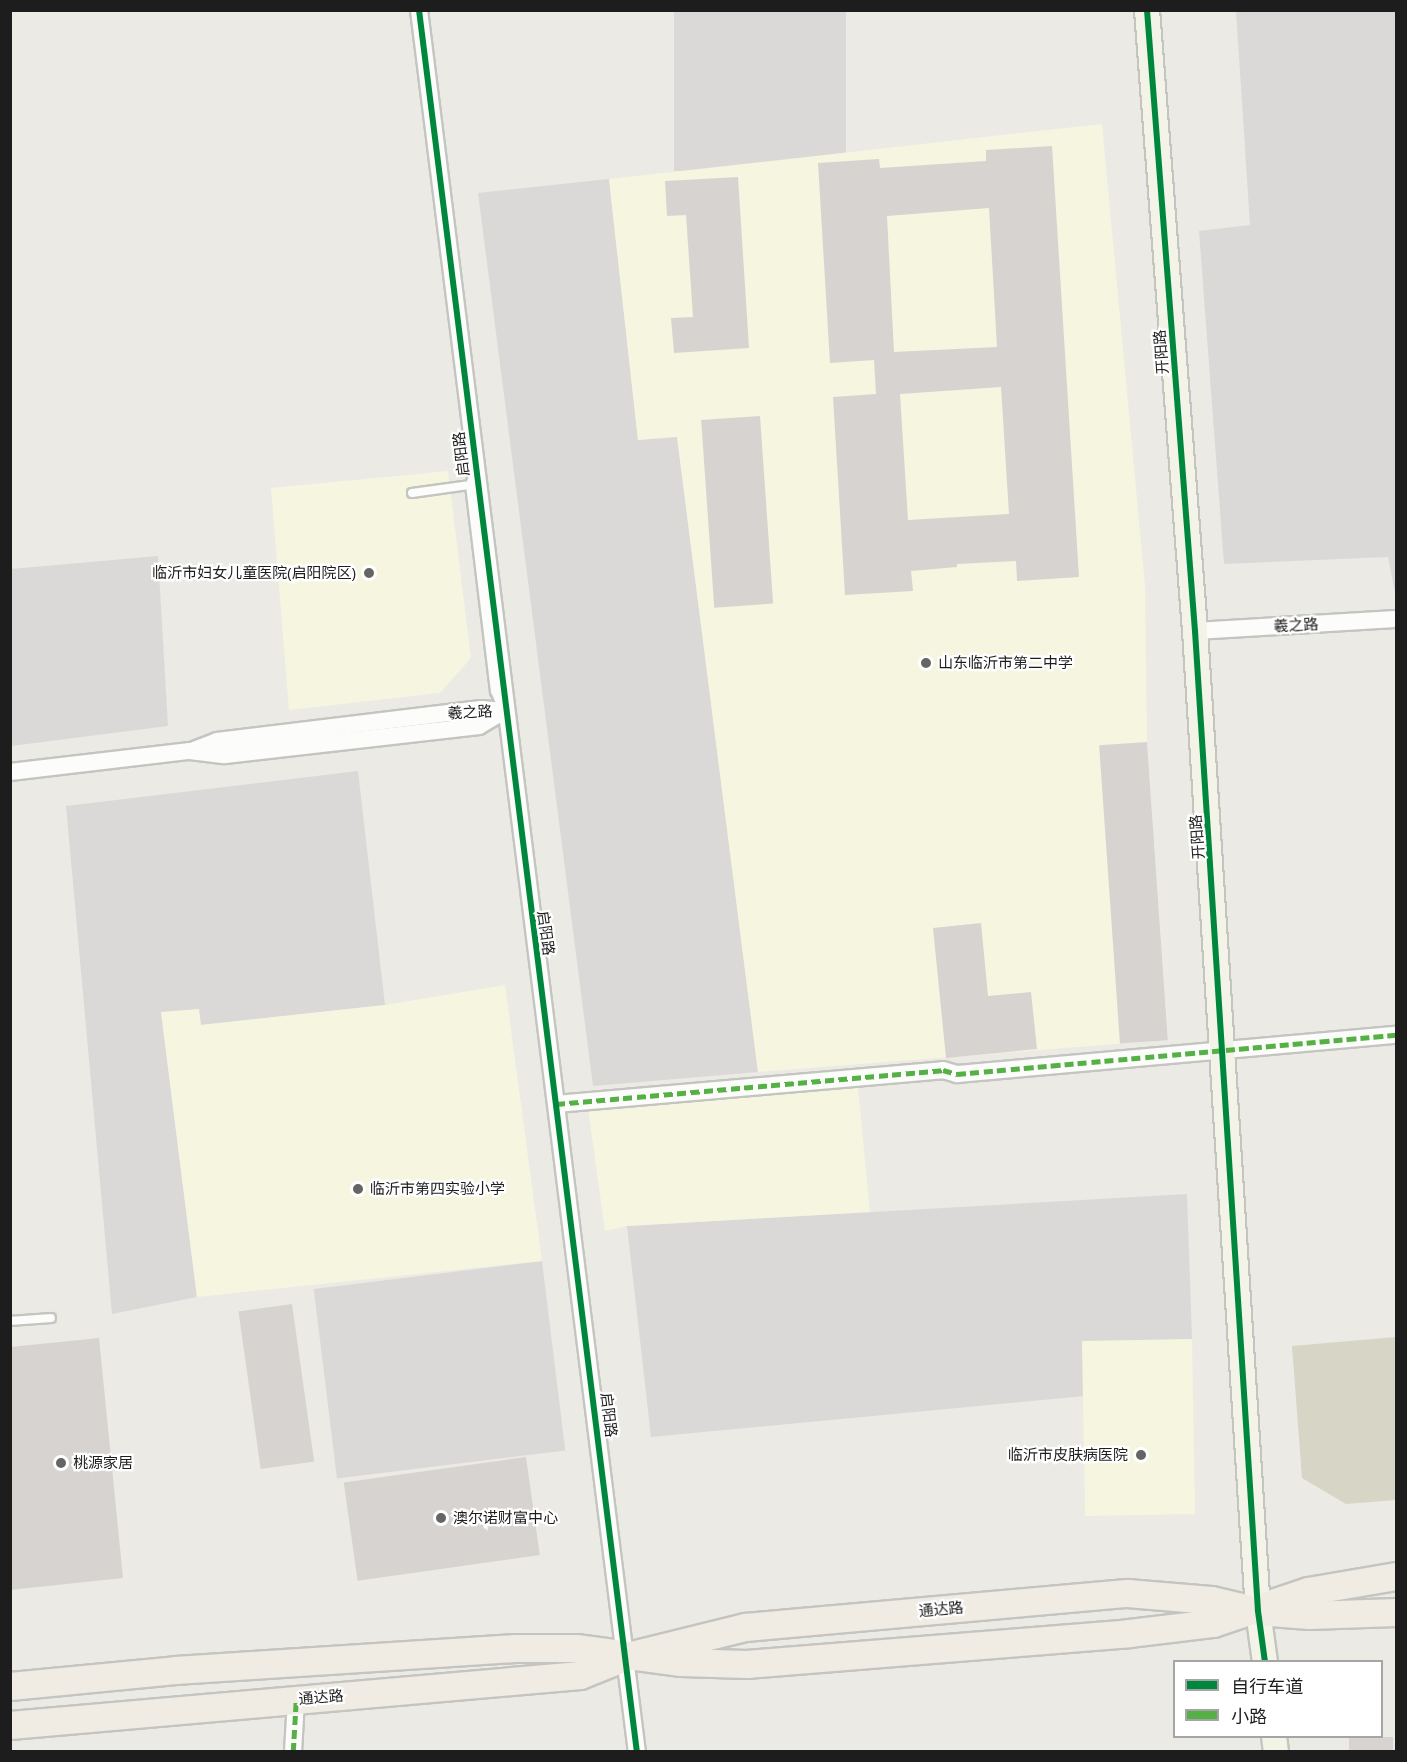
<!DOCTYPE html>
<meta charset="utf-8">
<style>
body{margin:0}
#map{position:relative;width:1407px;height:1762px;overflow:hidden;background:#eceae5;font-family:"Open Sans","Noto Sans SC",sans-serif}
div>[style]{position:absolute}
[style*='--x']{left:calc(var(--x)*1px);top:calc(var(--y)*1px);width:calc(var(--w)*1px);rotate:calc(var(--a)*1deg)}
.residential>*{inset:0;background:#dbd9d7;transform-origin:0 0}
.education>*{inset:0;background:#f6f5e0;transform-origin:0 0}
.construction>*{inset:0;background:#d7d5c6}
.building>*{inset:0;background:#d7d3d0;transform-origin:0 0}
.roads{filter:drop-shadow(2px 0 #c4c4c1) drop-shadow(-2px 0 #c4c4c1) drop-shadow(0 2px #c4c4c1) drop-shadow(0 -2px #c4c4c1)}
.lane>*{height:8px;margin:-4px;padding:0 4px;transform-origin:4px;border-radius:4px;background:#fcfcfb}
.street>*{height:16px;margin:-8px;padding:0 8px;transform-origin:8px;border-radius:8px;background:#fcfcfb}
.secondary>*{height:24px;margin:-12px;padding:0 12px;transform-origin:12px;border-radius:12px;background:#f3f3e8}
.primary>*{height:27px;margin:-13.5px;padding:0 13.5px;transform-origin:13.5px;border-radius:13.5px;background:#f0ebe3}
.quiet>*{height:4.5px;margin-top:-2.25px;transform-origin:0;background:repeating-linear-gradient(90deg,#55b145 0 9px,transparent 0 13.5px)}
.cycleway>*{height:6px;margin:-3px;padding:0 3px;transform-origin:3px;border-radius:3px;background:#00873e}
.dots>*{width:16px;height:16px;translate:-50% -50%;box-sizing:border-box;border:3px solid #fff;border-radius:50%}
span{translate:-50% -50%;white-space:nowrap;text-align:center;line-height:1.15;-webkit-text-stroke:4.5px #fff;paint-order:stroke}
.street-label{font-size:15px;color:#1d1d1d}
.poi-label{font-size:15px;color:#1d1d1d}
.right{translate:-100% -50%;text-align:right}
.left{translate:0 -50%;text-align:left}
.frame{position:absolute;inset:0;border:12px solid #1d1d1d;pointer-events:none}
.legend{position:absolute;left:1173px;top:1660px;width:210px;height:78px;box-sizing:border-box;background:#fff;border:2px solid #a5a5a5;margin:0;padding:8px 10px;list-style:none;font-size:18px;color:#1d1d1d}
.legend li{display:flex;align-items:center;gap:12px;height:30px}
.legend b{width:30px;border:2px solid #a5a5a5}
</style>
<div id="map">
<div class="residential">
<div style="left:674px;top:11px;width:172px;height:160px"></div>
<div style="clip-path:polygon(1236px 11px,1396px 11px,1396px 598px,1388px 557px,1224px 564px,1199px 231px,1250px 225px)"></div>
<div style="clip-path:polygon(609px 179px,638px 440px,677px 436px,758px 1072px,593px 1086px,478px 193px)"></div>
<div style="clip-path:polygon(158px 556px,168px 726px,11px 746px,11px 569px)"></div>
<div style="clip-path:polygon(358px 771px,385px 1005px,201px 1025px,161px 1012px,197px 1297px,112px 1314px,66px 806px)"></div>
<div style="clip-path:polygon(1187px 1194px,1192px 1339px,1082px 1347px,1085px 1396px,651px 1437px,627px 1226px)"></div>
<div style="left:542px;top:1261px;width:191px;height:230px;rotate:83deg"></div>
</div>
<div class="education">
<div style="clip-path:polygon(1102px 124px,1145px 585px,1147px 742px,1168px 1040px,758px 1072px,677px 437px,638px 440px,609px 179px)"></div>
<div style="clip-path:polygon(448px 471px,471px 658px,440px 693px,289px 710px,271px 488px)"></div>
<div style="clip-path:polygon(505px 985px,542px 1261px,197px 1297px,161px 1012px,199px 1009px,201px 1025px,385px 1005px)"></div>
<div style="clip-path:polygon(858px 1088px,870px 1212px,627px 1226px,605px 1231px,588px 1108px)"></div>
<div style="left:1192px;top:1339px;width:175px;height:110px;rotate:89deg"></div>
</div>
<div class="construction">
<div style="clip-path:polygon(1396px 1337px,1396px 1500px,1346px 1504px,1302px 1478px,1292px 1346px)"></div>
</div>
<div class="building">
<div style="clip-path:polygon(evenodd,1052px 146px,1079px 577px,1017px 581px,1016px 561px,957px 564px,957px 567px,911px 571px,913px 591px,845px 595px,833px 397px,876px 394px,874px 360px,830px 363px,818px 163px,879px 159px,880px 168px,986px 161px,986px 150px,1052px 146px,989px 208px,997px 347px,894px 352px,887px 216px,989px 208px,1052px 146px,1001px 387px,1009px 514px,908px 520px,900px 394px,1001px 387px)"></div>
<div style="clip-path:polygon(738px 177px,749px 348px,674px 353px,671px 318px,693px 317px,686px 215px,667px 216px,665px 181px)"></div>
<div style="left:760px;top:416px;width:188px;height:59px;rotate:86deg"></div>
<div style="left:1147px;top:742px;width:299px;height:48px;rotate:86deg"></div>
<div style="clip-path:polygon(981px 923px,988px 996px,1031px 992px,1037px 1049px,946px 1058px,933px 928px)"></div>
<div style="left:292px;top:1304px;width:159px;height:54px;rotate:82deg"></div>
<div style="clip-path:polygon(99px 1338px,123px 1578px,10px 1590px,10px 1347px)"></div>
<div style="left:526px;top:1457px;width:99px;height:184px;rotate:82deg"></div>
<div style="left:1349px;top:1737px;width:44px;height:15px"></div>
</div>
<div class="roads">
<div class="lane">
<div style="--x:473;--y:476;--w:9;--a:108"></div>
<div style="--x:470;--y:485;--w:208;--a:83.1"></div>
<div style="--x:495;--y:691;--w:15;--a:67"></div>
<div style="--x:412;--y:493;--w:59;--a:-7.9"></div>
<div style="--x:10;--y:1321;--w:41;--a:-4.2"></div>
</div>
<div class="street">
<div style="--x:419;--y:10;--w:1756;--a:82.87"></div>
<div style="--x:1195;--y:631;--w:201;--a:-3.4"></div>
<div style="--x:194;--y:750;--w:25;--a:-21"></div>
<div style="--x:217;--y:741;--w:266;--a:-6.9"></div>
<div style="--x:481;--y:709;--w:23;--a:5"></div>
<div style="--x:10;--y:772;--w:181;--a:-6.7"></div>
<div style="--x:190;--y:751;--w:35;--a:7"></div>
<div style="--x:225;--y:755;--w:256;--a:-6.5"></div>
<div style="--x:479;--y:726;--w:29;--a:-31"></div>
<div style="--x:556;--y:1104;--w:388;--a:-5"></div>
<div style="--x:943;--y:1070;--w:15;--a:16"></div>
<div style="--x:957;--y:1074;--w:441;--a:-5.1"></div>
<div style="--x:293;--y:1752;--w:52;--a:-86.7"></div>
</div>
<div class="secondary">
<div style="--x:1147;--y:10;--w:623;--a:85.58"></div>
<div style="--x:1195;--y:631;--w:982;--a:86.32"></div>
<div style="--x:1258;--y:1611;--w:51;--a:82.2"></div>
<div style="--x:1274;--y:1736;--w:16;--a:83"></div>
</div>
<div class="primary">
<div style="--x:10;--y:1686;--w:166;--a:-5.5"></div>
<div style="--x:175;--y:1670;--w:341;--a:-3.7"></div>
<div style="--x:515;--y:1648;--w:61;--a:0"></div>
<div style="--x:576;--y:1648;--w:106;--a:7.6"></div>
<div style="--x:681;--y:1662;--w:65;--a:1.8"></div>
<div style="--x:746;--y:1664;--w:384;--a:-4.6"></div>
<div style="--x:1129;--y:1633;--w:85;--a:-6.8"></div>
<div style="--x:1213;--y:1623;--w:100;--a:-18.6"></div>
<div style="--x:1308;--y:1591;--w:89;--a:-9.7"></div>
<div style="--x:10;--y:1725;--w:572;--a:-5.01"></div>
<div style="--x:580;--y:1675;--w:51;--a:-22"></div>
<div style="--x:627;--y:1656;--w:122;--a:-13.8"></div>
<div style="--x:745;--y:1627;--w:384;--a:-5.1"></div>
<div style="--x:1127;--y:1593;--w:84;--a:4.8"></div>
<div style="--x:1211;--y:1600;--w:48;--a:13.2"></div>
<div style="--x:1258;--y:1611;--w:51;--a:4.5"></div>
<div style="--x:1309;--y:1615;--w:87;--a:-2"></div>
</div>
</div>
<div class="quiet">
<div style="--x:556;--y:1104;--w:388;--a:-5"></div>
<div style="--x:943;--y:1070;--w:15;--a:16"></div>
<div style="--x:957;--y:1074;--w:441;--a:-5.1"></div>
<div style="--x:293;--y:1752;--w:52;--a:-86.7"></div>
</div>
<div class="cycleway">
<div style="--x:419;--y:10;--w:1756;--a:82.87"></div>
<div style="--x:1147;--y:10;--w:623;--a:85.58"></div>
<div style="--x:1195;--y:631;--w:982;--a:86.32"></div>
<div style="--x:1258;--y:1611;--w:51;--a:82.2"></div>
</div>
<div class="dots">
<div style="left:369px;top:573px;background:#656563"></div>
<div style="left:926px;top:663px;background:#656563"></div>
<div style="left:358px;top:1189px;background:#656563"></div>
<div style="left:1141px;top:1455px;background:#656563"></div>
<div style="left:61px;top:1463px;background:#656563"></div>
<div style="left:441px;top:1518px;background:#656563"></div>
</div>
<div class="street-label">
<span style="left:1161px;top:352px;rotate:-94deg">开阳路</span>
<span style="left:461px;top:454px;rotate:-97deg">启阳路</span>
<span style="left:1296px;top:625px;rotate:-3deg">羲之路</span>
<span style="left:470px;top:712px;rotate:-3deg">羲之路</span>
<span style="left:1197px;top:837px;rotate:-94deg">开阳路</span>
<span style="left:546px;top:933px;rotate:82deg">启阳路</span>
<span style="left:609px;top:1415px;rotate:83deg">启阳路</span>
<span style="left:941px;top:1609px;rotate:-5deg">通达路</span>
<span style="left:321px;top:1697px;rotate:-5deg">通达路</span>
</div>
<div class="poi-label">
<span class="right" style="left:356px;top:573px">临沂市妇女儿童医院(启阳院区)</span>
<span class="left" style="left:938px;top:663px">山东临沂市第二中学</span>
<span class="left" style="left:370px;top:1189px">临沂市第四实验小学</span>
<span class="right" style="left:1128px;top:1455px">临沂市皮肤病医院</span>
<span class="left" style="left:73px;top:1463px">桃源家居</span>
<span class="left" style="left:453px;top:1518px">澳尔诺财富中心</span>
</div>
<div class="frame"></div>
<ul class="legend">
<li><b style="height:8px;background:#00873e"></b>自行车道</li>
<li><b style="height:8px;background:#55b145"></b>小路</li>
</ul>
</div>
